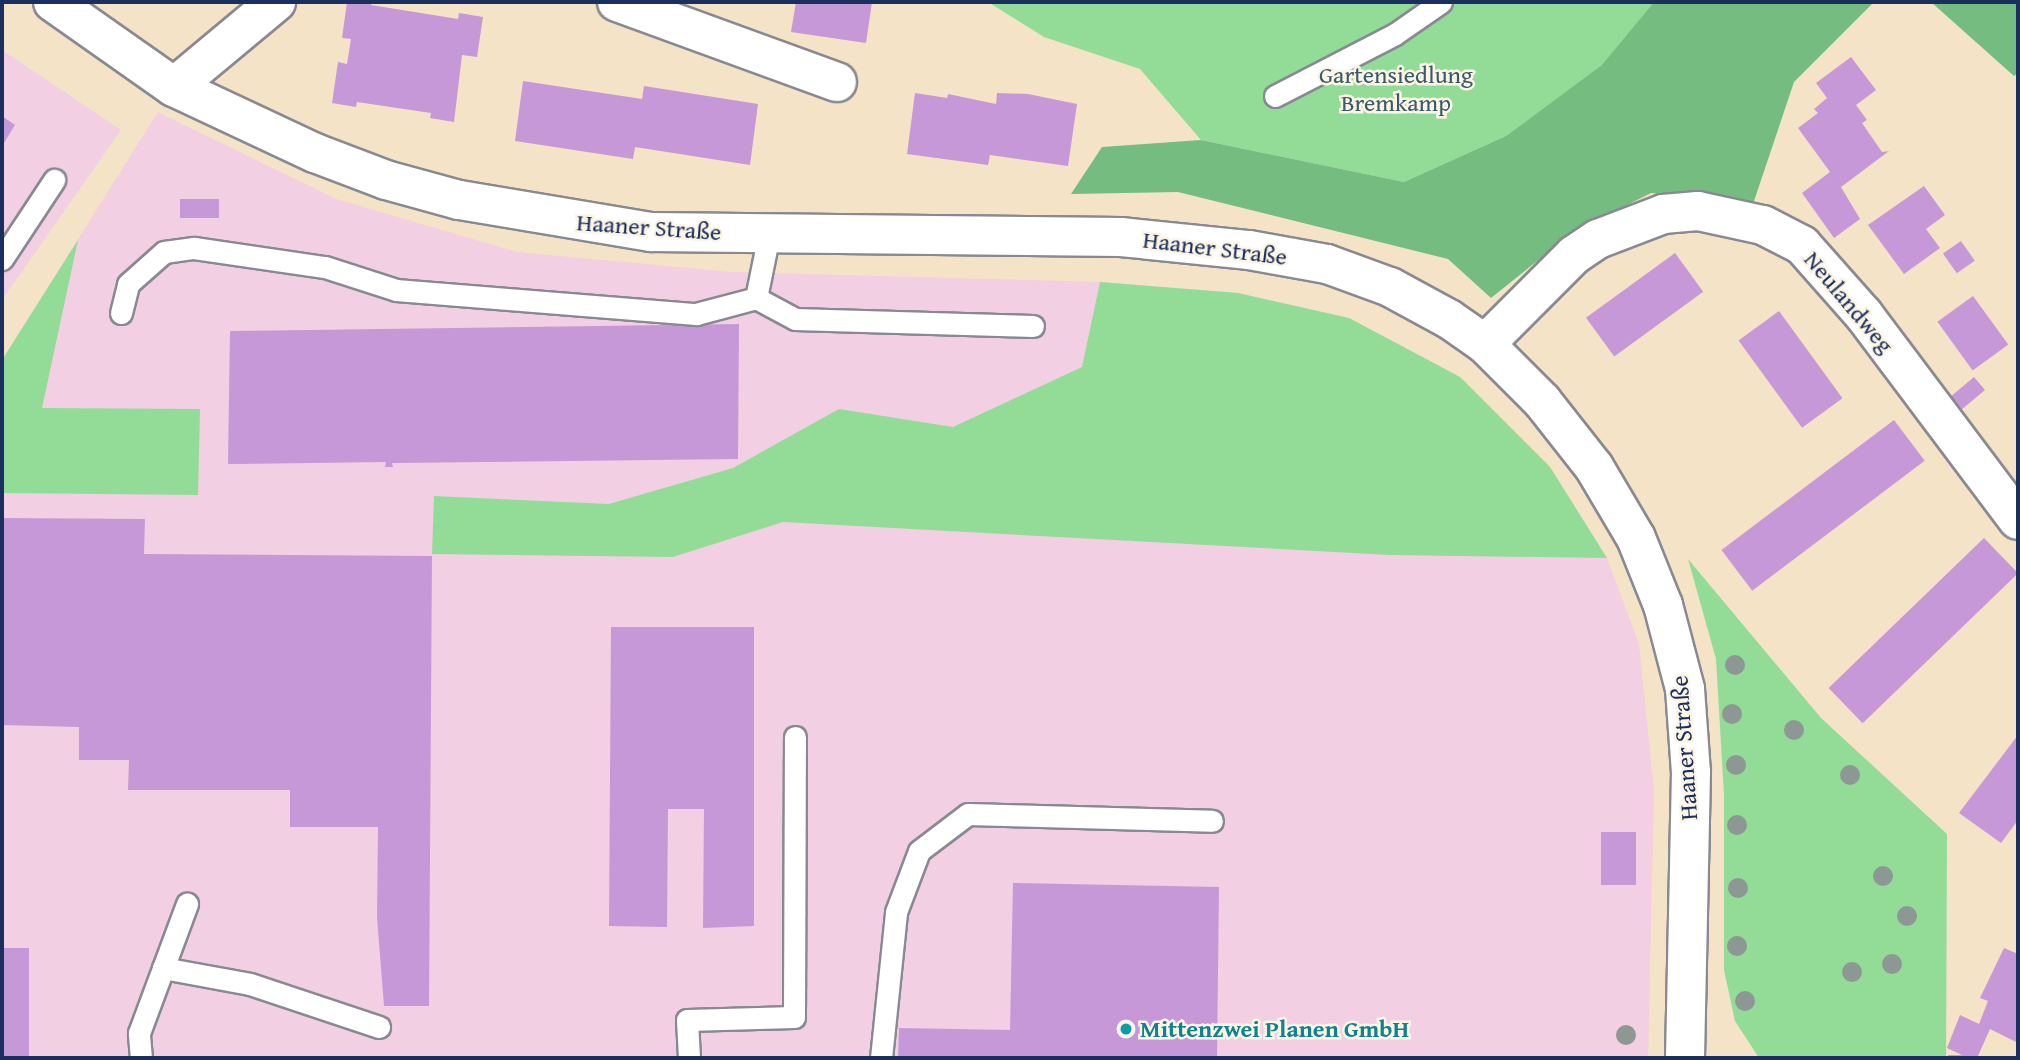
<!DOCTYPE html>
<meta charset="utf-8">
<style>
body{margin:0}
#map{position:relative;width:2020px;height:1060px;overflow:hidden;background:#f4e3c6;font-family:"Gentium Book Plus",serif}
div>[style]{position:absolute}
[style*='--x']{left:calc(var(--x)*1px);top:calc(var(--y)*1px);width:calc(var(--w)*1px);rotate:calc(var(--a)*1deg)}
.built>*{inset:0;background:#f2cfe2}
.green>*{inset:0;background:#92dc98}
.forest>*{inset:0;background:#75bc80}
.building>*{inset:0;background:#c698d8;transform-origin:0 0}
.roads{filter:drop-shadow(2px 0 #888992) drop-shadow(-2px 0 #888992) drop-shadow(0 2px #888992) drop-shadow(0 -2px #888992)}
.lane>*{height:21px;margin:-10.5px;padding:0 10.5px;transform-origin:10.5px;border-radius:10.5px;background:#fff}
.street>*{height:38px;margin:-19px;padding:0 19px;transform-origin:19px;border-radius:19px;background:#fff}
.secondary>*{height:38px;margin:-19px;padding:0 19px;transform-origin:19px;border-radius:19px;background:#fff}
.trees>*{width:20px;height:20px;margin:-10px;border-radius:50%;background:#8d9894}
.dots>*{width:19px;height:19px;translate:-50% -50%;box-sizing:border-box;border:4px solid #fcf5e5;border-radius:50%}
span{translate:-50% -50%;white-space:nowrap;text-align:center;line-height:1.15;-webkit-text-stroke:5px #fcf5e5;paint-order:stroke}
.park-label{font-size:24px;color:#395a6c}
.street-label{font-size:24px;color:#1b2f5e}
.culture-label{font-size:24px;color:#0d838f;font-weight:700}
.left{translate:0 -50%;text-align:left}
.frame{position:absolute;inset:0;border:4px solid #1b2f5e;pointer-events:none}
</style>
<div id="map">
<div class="built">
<div style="clip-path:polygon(2px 50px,121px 130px,2px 300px)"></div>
<div style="clip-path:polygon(158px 112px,336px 199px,517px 252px,732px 272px,1100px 282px,1238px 293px,1349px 318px,1460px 377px,1550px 467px,1607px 558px,1639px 644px,1654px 791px,1648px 1058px,2px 1058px,2px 360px)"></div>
</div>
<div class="green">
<div style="clip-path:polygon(988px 2px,1654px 2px,1603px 65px,1506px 136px,1404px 182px,1201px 140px,1140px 69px,1044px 37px)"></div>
<div style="clip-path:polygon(78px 240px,42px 408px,200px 409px,198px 495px,2px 493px,2px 360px)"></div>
<div style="clip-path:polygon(1100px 282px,1238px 293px,1349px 318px,1460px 377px,1550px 467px,1607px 558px,1390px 555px,783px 522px,673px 557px,432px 554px,434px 496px,609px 504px,733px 468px,839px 409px,953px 427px,1082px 367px)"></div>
<div style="clip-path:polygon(1688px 559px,1821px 718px,1947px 834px,1946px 1058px,1759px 1058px,1735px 1021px,1724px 970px,1724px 795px,1716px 659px)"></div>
</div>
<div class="forest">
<div style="clip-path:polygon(1654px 2px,1874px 2px,1794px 82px,1753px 204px,1651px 193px,1572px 233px,1491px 298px,1448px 259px,1178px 192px,1071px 194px,1102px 147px,1201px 140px,1404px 182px,1506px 136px,1602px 65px)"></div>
<div style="clip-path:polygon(1931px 2px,2018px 2px,2018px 73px,2014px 76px)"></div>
</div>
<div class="building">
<div style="clip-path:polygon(347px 2px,372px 2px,371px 5px,458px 19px,459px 13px,483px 17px,477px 57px,462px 55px,454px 122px,430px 118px,431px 113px,357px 102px,356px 107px,332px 103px,338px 62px,347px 64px,351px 39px,342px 38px)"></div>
<div style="clip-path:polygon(796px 2px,872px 2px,866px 43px,791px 32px)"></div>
<div style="clip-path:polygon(1851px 57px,1876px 90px,1856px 105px,1867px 120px,1862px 123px,1882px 152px,1889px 151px,1841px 187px,1860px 219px,1834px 238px,1802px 193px,1830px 172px,1798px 128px,1818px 113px,1814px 109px,1827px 98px,1816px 83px)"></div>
<div style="clip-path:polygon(523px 81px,642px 99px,644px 86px,758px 104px,750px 165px,635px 147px,633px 159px,515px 141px)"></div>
<div style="clip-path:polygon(915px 93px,947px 98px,948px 94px,996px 104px,997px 93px,1028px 94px,1077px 104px,1068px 166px,990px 155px,988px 165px,907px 154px)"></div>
<div style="clip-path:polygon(2px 116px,15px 125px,2px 146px)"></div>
<div style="clip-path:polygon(1924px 186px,1945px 215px,1926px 229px,1940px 248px,1904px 274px,1868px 225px)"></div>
<div style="left:180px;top:199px;width:39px;height:19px"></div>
<div style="left:1961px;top:241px;width:24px;height:22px;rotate:55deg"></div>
<div style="left:1675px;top:253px;width:48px;height:110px;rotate:54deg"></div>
<div style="left:1973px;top:296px;width:60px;height:44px;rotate:54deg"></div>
<div style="left:1779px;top:311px;width:108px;height:50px;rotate:54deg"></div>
<div style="clip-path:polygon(739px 324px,738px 459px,392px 463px,393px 467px,385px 467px,386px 462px,228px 464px,230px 331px)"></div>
<div style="left:1974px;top:377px;width:17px;height:30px;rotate:50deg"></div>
<div style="left:1894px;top:420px;width:51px;height:216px;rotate:53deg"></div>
<div style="clip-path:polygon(2px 518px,145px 519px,144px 554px,432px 556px,429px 1006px,384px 1006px,377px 917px,378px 827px,290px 827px,290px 790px,128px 790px,129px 760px,79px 760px,79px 727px,2px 725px)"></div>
<div style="left:1984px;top:538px;width:49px;height:216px;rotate:46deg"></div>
<div style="clip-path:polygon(611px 627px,754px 627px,754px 926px,703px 928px,704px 809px,668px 809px,667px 927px,609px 926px)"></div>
<div style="clip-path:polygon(2018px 735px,2018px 820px,2001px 843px,1959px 813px)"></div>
<div style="left:1601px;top:832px;width:35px;height:53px"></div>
<div style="clip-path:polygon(1013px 883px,1219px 887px,1217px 1058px,898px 1058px,899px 1028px,1010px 1030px)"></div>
<div style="left:2px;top:948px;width:27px;height:110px"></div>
<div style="clip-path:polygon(2004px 948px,2018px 954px,2018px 1043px,1990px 1029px,1977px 1058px,1948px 1058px,1948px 1055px,1962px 1055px,1947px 1048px,1960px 1015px,1979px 1024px,1988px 1001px,1980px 998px)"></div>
</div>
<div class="roads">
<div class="lane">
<div style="--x:1275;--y:96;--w:135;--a:-27.3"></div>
<div style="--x:1395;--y:34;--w:56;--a:-34.8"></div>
<div style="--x:2;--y:259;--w:95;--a:-56.6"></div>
<div style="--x:756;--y:298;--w:44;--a:28.3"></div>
<div style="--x:795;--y:319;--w:238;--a:1.7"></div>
<div style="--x:121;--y:313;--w:30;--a:-76"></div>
<div style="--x:128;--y:284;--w:48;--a:-41.6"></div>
<div style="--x:164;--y:252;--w:30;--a:-8"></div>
<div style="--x:194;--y:248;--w:132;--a:8.3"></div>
<div style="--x:325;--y:267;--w:75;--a:17.9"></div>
<div style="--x:396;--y:290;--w:301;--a:4.6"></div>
<div style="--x:696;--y:314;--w:62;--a:-14.9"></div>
<div style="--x:756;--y:298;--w:65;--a:-78.5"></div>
<div style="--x:163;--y:968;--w:88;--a:10.4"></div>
<div style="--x:250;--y:984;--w:136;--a:18.4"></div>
<div style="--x:141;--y:1058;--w:25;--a:-95"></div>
<div style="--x:139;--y:1033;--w:138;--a:-69.6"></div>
<div style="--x:689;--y:1058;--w:38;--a:-93"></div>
<div style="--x:687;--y:1020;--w:107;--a:-1.6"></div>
<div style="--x:794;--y:1017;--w:280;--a:-89.8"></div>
<div style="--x:881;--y:1058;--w:147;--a:-84.1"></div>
<div style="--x:896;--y:912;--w:65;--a:-69.3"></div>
<div style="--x:919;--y:851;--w:61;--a:-37.1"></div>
<div style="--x:968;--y:814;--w:244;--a:1.6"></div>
</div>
<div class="street">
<div style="--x:617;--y:2;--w:234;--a:20"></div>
<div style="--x:174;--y:87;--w:133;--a:-39.8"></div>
<div style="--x:1485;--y:344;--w:126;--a:-45"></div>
<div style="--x:1574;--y:255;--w:29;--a:-34"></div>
<div style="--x:1598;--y:239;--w:70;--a:-21"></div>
<div style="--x:1663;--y:214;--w:35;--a:-5"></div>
<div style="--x:1698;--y:211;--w:66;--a:12.2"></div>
<div style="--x:1763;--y:225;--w:44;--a:27.1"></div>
<div style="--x:1802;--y:245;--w:94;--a:48.5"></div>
<div style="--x:1864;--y:315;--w:256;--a:53.1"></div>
</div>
<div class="secondary">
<div style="--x:53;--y:2;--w:148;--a:35.1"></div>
<div style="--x:174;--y:87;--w:156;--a:25.1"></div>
<div style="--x:315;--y:153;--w:76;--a:20.8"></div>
<div style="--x:386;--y:180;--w:76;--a:15.3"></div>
<div style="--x:459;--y:200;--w:195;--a:9.5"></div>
<div style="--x:651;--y:232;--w:470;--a:0.6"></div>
<div style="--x:1121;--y:237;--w:129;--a:5.8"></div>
<div style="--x:1249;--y:250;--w:79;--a:10.2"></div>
<div style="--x:1327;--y:264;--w:67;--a:20.1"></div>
<div style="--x:1390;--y:287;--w:67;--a:28.5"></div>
<div style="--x:1449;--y:319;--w:44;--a:34.8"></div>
<div style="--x:1485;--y:344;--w:81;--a:45"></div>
<div style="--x:1542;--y:401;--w:84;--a:51.8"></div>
<div style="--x:1594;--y:467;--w:82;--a:59.4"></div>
<div style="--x:1636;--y:538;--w:72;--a:68.1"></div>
<div style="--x:1663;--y:605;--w:87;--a:75.3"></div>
<div style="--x:1685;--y:689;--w:83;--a:85.9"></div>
<div style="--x:1691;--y:772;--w:286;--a:91.2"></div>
</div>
</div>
<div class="trees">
<div style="left:1735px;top:665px"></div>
<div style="left:1732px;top:714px"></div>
<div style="left:1794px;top:730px"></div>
<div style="left:1736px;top:765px"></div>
<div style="left:1850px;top:775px"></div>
<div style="left:1737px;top:825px"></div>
<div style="left:1883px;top:876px"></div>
<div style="left:1738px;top:888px"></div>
<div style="left:1907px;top:916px"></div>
<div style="left:1737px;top:946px"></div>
<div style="left:1892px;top:964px"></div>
<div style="left:1852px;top:972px"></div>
<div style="left:1745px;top:1001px"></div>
<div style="left:1626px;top:1035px"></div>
</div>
<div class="dots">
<div style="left:1126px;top:1029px;background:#0f9aa8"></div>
</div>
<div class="park-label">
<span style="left:1396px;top:89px">Gartensiedlung<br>Bremkamp</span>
</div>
<div class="street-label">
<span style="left:649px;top:227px;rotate:4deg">Haaner Straße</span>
<span style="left:1215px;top:248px;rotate:7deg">Haaner Straße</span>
<span style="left:1849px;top:302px;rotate:50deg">Neulandweg</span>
<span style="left:1684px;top:748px;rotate:-94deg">Haaner Straße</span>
</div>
<div class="culture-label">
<span class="left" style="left:1140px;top:1029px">Mittenzwei Planen GmbH</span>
</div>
<div class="frame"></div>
</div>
